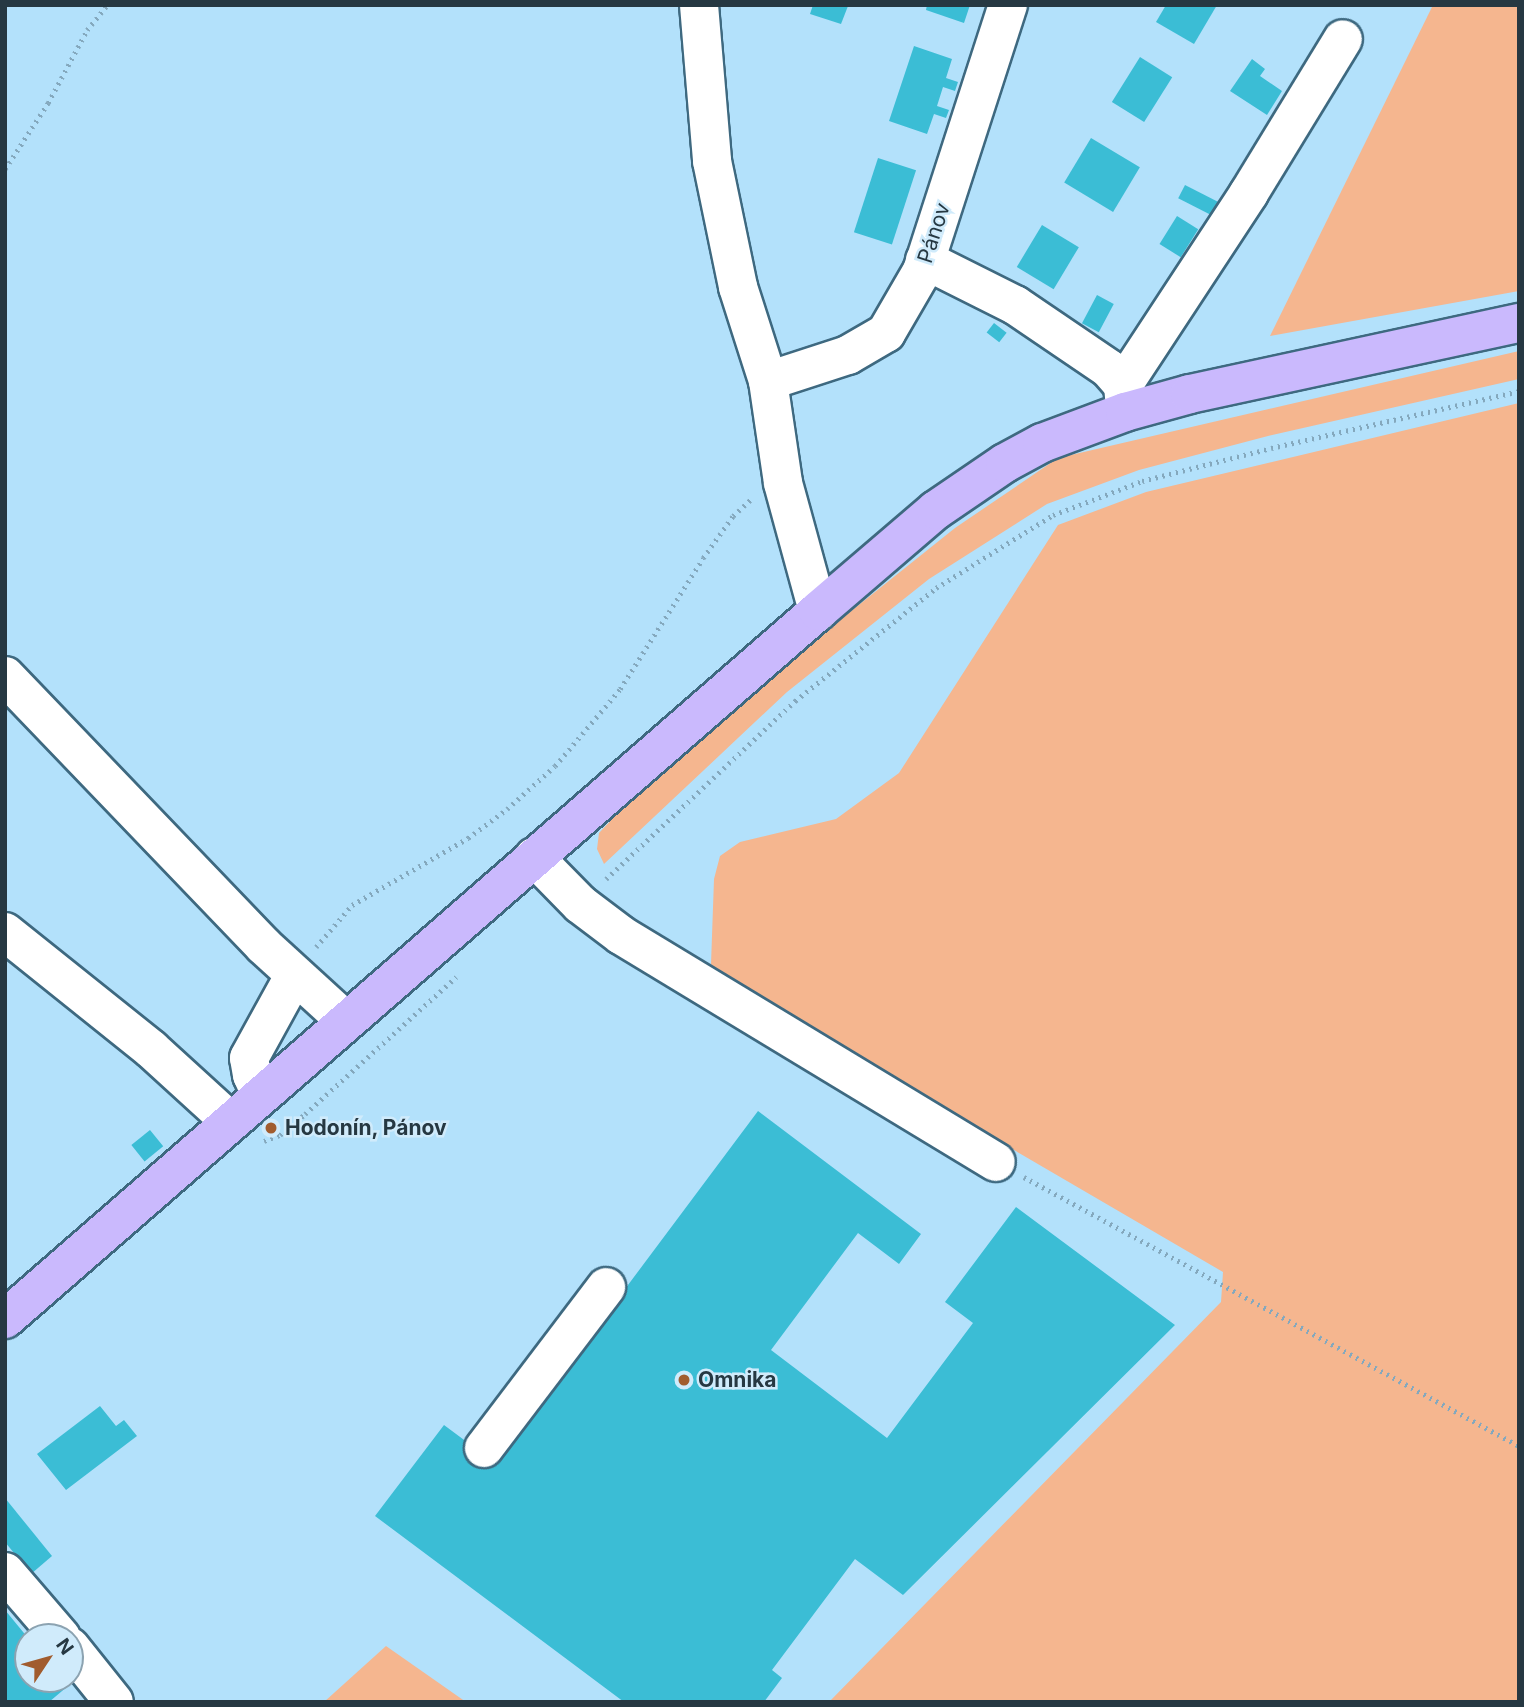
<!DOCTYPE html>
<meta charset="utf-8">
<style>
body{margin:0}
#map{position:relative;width:1524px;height:1707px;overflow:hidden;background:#b3e1fb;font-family:Inter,sans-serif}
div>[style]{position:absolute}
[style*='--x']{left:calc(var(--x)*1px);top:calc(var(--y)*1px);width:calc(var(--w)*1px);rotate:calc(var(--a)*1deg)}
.green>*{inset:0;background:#f5b68f}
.building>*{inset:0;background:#3bbdd5;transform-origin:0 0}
.path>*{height:4.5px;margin-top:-2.25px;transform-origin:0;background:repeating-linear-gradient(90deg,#84a8bd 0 2px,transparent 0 7px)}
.roads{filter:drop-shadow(2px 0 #3e6980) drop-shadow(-2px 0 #3e6980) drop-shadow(0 2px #3e6980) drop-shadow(0 -2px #3e6980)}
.minor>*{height:38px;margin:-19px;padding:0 19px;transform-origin:19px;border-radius:19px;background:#fff}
.major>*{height:38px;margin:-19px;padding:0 19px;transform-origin:19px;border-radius:19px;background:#cab9fd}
.dots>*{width:19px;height:19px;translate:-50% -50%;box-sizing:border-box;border:4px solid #d0ebfb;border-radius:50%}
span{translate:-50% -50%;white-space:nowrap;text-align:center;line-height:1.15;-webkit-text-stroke:5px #d0ebfb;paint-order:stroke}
.street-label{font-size:21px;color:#263842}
.poi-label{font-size:21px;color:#263842;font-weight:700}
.left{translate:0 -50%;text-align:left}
.frame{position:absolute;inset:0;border:7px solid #263842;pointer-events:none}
.north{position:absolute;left:14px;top:1623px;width:70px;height:70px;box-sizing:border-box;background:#d0ebfb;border:2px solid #8ca3b1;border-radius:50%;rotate:54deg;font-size:19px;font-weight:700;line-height:28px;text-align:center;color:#263842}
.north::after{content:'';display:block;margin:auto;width:24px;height:32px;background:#a15c2e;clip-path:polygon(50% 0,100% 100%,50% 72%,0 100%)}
</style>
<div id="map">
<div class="green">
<div style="clip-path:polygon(1433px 5px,1519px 5px,1519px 291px,1270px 336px)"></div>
<div style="clip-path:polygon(1519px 351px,1519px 379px,1268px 436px,1139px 470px,1047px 504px,929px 579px,787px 692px,604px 864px,597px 849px,599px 833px,631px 799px,830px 628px,955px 528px,1058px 458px)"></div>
<div style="clip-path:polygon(1519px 403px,1519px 1702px,829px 1702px,1221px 1302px,1223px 1272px,721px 979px,711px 964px,714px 879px,720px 856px,740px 842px,836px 819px,899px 773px,1058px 525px,1146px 492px)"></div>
<div style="clip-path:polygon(386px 1646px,466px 1702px,324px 1702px)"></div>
</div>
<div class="building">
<div style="clip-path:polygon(813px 5px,847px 5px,848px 6px,841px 24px,810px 14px)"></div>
<div style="clip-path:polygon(927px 5px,970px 5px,964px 23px,926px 10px)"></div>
<div style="clip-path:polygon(1166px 5px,1217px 5px,1194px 44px,1156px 22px)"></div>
<div style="clip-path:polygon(914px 46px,952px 59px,946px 78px,958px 82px,955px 91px,943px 87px,937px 106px,949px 110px,946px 118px,934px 114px,927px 134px,889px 121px)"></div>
<div style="left:1140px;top:57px;width:38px;height:53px;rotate:32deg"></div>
<div style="clip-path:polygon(1252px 59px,1265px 69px,1260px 76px,1282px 91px,1267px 115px,1230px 91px)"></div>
<div style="left:1091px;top:138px;width:57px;height:52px;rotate:31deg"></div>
<div style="left:878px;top:158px;width:40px;height:78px;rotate:18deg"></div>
<div style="left:1185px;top:185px;width:38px;height:15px;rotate:27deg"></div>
<div style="left:1177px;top:216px;width:25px;height:33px;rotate:32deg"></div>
<div style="left:1042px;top:225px;width:43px;height:49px;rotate:31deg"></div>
<div style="left:1097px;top:295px;width:19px;height:32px;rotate:28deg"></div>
<div style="left:994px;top:323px;width:16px;height:12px;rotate:38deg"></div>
<div style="clip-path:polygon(758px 1111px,921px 1234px,899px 1264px,858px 1233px,771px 1350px,887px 1438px,973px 1323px,945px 1302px,1016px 1207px,1175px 1325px,903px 1595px,855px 1559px,772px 1670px,782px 1678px,764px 1702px,624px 1702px,375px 1516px,444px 1425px,495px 1463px)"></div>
<div style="left:150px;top:1130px;width:21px;height:24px;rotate:51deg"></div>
<div style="clip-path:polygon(100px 1406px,116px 1426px,124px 1420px,137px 1436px,66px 1490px,37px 1454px)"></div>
<div style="clip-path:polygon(5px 1498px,52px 1556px,31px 1574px,5px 1542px)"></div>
<div style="clip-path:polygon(5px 1610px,28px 1638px,28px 1679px,62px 1679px,68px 1686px,49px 1702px,5px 1702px)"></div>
</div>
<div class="path">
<div style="--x:5;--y:169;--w:79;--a:-56.9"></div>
<div style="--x:48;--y:103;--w:83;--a:-61.9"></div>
<div style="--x:87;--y:30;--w:32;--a:-51"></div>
<div style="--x:606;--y:879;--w:260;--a:-43.3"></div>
<div style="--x:795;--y:701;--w:181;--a:-38.7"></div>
<div style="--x:936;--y:588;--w:138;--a:-32"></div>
<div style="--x:1053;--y:515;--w:95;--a:-20.9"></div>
<div style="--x:1142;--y:481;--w:133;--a:-14.3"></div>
<div style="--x:1271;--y:448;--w:254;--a:-12.9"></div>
<div style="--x:316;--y:947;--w:55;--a:-49.4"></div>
<div style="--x:352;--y:905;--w:134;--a:-30"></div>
<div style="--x:468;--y:838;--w:49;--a:-36.6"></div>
<div style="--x:507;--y:809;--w:64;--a:-41.9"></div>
<div style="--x:555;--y:766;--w:101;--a:-49.8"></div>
<div style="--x:620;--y:689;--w:155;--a:-57.6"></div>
<div style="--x:703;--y:558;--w:52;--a:-54.5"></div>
<div style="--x:733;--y:516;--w:25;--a:-43"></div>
<div style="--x:264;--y:1141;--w:17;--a:-21"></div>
<div style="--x:280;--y:1135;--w:33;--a:-40"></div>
<div style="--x:305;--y:1114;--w:204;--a:-42.2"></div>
<div style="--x:1024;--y:1177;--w:563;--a:28.52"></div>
</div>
<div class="roads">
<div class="minor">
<div style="--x:699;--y:5;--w:157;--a:85.2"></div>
<div style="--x:712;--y:161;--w:129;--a:78.3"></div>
<div style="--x:738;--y:287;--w:99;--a:72.3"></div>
<div style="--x:768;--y:381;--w:103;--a:81.6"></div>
<div style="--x:783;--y:483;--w:133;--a:74.7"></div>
<div style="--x:925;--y:260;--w:101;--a:26.6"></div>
<div style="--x:1015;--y:305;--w:114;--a:34.2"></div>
<div style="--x:1109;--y:369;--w:21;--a:49"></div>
<div style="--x:1123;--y:385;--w:25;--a:85"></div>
<div style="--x:768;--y:381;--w:84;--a:-18"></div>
<div style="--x:848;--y:355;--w:44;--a:-30.1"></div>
<div style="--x:886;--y:333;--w:72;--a:-59.9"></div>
<div style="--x:922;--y:271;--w:280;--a:-72.1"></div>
<div style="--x:1123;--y:385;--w:230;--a:-56.7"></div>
<div style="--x:1249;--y:193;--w:180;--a:-58.6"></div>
<div style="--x:5;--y:676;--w:374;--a:46.2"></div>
<div style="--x:264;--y:946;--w:111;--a:42.4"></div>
<div style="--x:534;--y:857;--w:66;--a:45.6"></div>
<div style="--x:580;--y:904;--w:51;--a:37.1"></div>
<div style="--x:621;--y:935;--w:438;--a:31.2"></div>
<div style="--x:5;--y:932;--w:187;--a:38.7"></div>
<div style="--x:151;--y:1049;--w:108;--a:42.4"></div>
<div style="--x:261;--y:1095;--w:22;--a:-114"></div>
<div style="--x:252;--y:1075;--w:17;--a:-100"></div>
<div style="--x:249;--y:1058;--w:94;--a:-61.2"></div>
<div style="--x:484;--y:1448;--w:202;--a:-52.8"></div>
<div style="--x:5;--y:1572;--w:86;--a:49.3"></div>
<div style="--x:70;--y:1647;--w:70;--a:51.3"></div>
</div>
<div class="major">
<div style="--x:5;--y:1319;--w:1078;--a:-41.05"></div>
<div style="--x:818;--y:611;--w:155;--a:-40.6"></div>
<div style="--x:936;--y:510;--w:83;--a:-34.3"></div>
<div style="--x:1005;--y:463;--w:42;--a:-28.4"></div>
<div style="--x:1042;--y:443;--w:89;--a:-20.5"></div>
<div style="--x:1125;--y:412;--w:67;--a:-15.5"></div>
<div style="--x:1190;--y:394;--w:337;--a:-12.2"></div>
</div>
</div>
<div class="dots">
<div style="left:271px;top:1128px;background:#a15c2e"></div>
<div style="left:684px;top:1380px;background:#a15c2e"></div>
</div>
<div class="street-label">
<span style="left:934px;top:233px;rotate:-72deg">Pánov</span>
</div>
<div class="poi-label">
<span class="left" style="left:285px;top:1128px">Hodonín, Pánov</span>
<span class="left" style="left:698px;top:1380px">Omnika</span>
</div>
<div class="frame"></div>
<div class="north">N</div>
</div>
